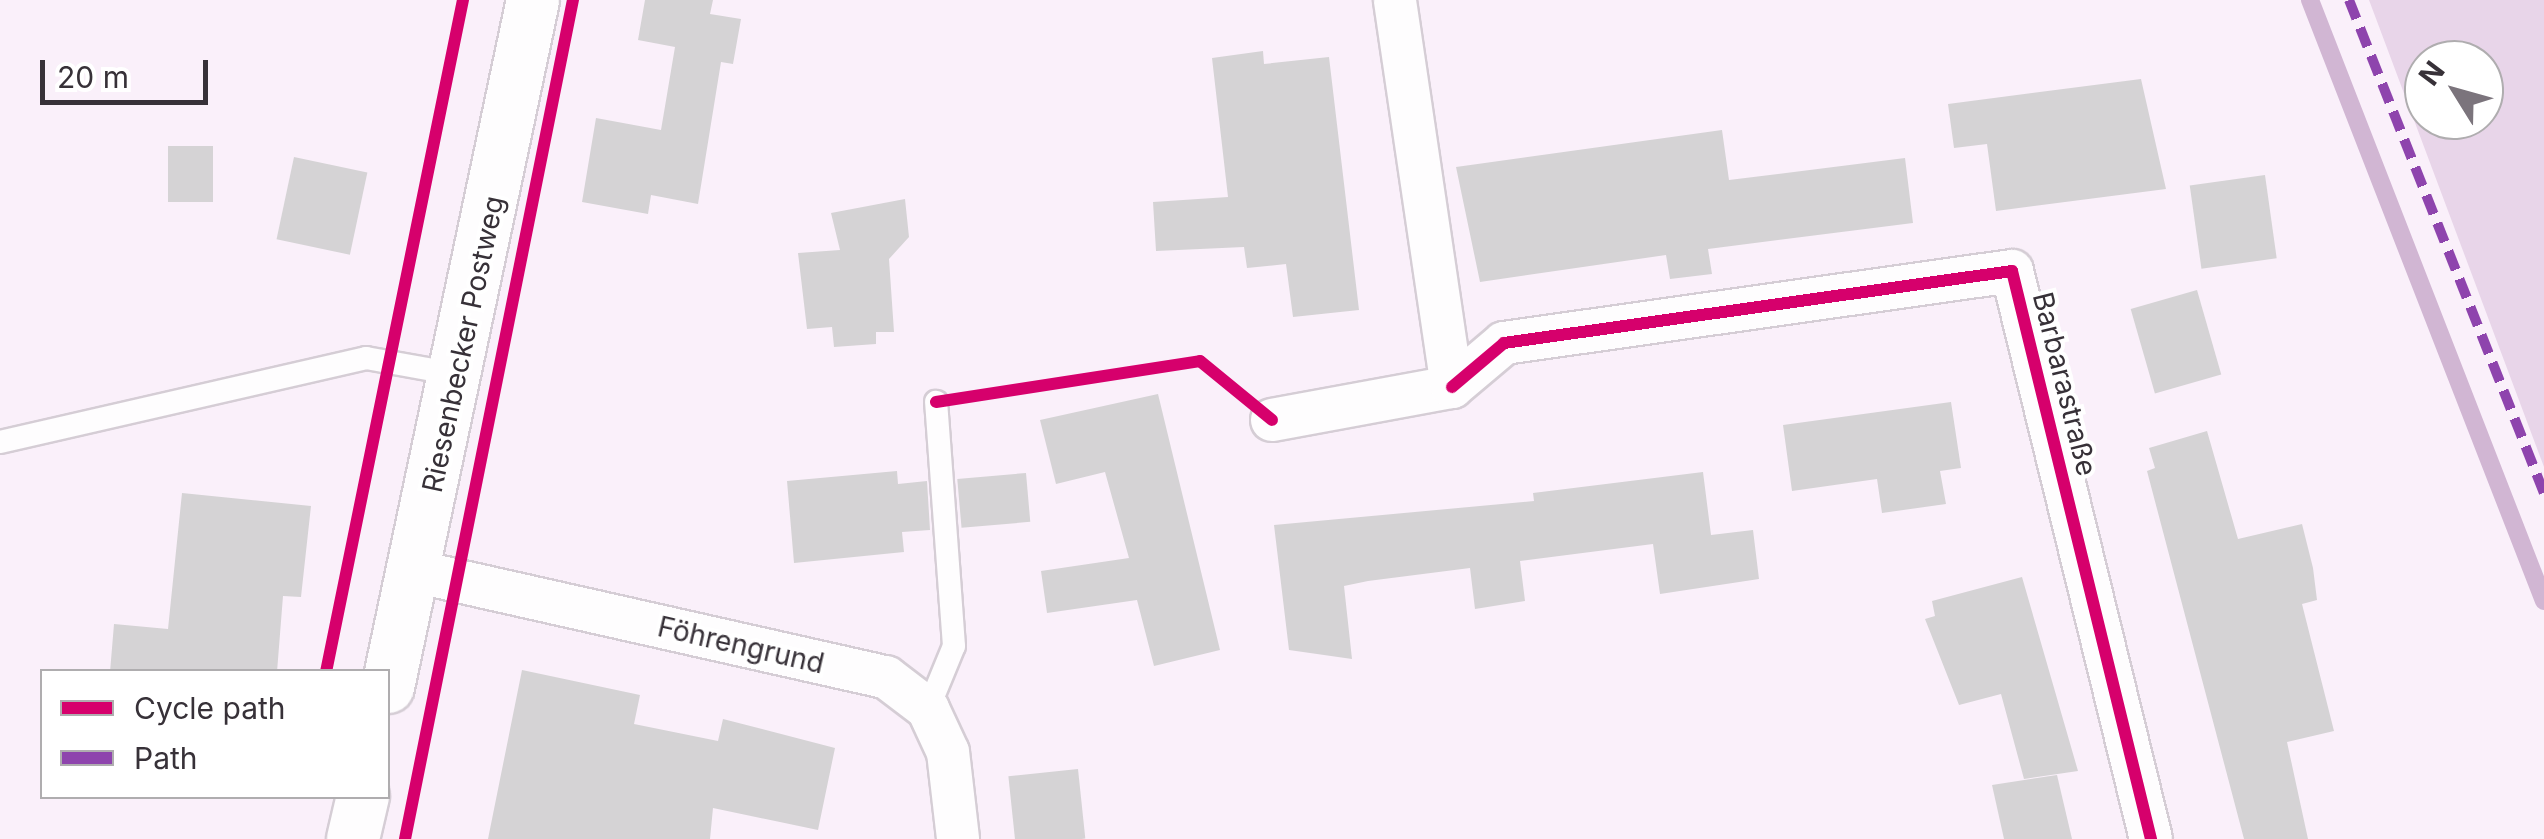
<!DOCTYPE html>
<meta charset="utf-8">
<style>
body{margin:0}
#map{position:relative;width:2544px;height:839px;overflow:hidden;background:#faf0fa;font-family:Inter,sans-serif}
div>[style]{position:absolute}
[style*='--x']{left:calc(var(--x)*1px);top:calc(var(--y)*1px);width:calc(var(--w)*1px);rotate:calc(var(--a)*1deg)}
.green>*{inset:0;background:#e8d5e9}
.stream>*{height:18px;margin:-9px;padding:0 9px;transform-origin:9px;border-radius:9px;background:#d1b6d3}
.building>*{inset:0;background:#d5d3d5;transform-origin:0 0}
.roads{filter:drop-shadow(2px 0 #d5cdd5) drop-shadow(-2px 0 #d5cdd5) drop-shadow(0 2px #d5cdd5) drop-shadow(0 -2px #d5cdd5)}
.service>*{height:22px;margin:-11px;padding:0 11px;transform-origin:11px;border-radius:11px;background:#fefdfe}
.minor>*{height:42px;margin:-21px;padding:0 21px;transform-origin:21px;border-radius:21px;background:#fefdfe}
.tertiary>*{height:52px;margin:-26px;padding:0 26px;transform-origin:26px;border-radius:26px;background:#fefdfe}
.quiet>*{height:10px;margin-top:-5px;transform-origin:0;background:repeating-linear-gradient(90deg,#8e44ad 0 20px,transparent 0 30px)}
.cycleway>*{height:12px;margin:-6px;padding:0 6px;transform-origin:6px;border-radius:6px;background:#d6006c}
span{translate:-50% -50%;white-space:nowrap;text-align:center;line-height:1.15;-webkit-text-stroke:8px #fff;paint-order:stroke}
.street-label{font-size:28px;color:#373138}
.legend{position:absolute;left:40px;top:669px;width:350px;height:130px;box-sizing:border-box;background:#fff;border:2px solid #afadaf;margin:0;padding:12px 18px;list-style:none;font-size:30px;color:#373138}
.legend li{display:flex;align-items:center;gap:20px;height:50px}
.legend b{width:50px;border:2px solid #afadaf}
.north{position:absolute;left:2404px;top:40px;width:100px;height:100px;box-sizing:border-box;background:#fff;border:2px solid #afadaf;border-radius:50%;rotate:307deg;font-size:28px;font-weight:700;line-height:40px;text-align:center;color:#373138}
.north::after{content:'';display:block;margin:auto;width:35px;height:45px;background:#7b747c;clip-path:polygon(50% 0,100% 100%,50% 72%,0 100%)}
.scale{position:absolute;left:40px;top:60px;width:168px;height:45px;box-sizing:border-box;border:5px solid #373138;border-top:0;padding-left:12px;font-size:30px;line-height:35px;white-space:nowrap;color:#373138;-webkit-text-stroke:8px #fff;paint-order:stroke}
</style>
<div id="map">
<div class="green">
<div style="clip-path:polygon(evenodd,2369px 0,2544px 0,2544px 467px,2369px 0,2424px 60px,2484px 60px,2484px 120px,2424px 120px,2424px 60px)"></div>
</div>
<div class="stream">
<div style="--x:2310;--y:0;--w:645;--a:68.73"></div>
</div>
<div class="building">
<div style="clip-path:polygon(645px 0,713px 0,710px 14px,741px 19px,733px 64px,721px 62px,698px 204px,651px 195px,648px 214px,582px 202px,596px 118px,661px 130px,675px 47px,638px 40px)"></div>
<div style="clip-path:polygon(1263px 51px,1264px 64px,1329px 57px,1359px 310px,1293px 317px,1286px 264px,1247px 268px,1244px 247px,1156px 251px,1153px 202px,1228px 197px,1212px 58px)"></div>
<div style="clip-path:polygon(2141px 79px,2166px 189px,1996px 211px,1987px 144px,1954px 148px,1948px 104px)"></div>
<div style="clip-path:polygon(1722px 130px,1729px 180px,1905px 158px,1913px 223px,1708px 249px,1712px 274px,1670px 279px,1666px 255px,1480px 282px,1456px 167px)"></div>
<div style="left:168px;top:146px;width:45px;height:56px"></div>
<div style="left:294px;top:157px;width:75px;height:84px;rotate:12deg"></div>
<div style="left:2265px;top:175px;width:84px;height:76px;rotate:82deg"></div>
<div style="clip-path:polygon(905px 199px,909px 237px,889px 259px,894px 332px,876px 332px,876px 344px,834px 347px,832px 327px,807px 329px,798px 253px,840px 250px,831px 213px)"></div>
<div style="left:2197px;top:290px;width:88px;height:69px;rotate:74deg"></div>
<div style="clip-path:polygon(1158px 394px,1220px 650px,1154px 666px,1137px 600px,1047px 613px,1041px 571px,1129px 558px,1105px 472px,1056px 484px,1040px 420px)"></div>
<div style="clip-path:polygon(1951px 402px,1961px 468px,1940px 471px,1946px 504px,1882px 513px,1877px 479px,1792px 491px,1783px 425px)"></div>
<div style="clip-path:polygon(2207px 431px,2238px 539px,2302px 524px,2313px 568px,2317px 600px,2302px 604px,2334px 731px,2287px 742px,2308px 839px,2244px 839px,2147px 471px,2155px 468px,2149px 448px)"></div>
<div style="clip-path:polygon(897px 471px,898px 484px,927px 481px,930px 530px,902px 532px,904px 552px,794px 563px,787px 481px)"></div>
<div style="clip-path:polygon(1703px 472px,1711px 535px,1753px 530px,1759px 579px,1660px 594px,1653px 544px,1520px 561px,1525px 601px,1475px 609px,1470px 568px,1368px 581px,1344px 586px,1352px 659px,1289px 650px,1274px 525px,1534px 501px,1533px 493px)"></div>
<div style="left:1026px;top:473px;width:49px;height:69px;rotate:85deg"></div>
<div style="clip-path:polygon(182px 493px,311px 506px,301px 597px,283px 596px,277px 672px,110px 672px,114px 624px,168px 629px)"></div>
<div style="clip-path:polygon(2022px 577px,2078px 771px,2024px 779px,2001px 694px,1959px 705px,1925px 619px,1935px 616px,1932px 601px)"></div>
<div style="clip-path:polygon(522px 670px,640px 695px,634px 724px,718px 741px,723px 719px,835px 748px,818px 830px,713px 808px,710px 839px,488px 839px)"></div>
<div style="left:1078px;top:769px;width:70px;height:70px;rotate:84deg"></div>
<div style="clip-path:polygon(2057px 775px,2072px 839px,2004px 839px,1992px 785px)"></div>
</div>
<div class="roads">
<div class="service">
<div style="--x:0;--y:442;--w:376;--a:-12.9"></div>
<div style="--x:366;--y:358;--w:90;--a:10.2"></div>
<div style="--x:928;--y:709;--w:68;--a:-67.6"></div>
<div style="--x:954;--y:646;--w:245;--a:-94.2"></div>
</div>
<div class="minor">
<div style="--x:1452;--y:387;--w:68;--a:-40.2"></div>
<div style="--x:1504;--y:343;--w:513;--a:-8.07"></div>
<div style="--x:2012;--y:271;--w:585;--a:76.25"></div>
<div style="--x:1272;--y:420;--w:183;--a:-10.4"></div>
<div style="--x:1452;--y:387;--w:391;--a:-98.4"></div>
<div style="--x:414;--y:571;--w:484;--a:12.7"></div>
<div style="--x:886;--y:677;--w:53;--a:37.3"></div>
<div style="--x:928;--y:709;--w:47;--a:65.1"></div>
<div style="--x:948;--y:752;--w:88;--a:83.4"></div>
</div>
<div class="tertiary">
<div style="--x:388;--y:687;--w:702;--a:-78.08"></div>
<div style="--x:353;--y:839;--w:44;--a:-76.9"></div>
</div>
</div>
<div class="quiet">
<div style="--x:2349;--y:0;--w:530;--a:68.42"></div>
</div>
<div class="cycleway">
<div style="--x:1452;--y:387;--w:68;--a:-40.2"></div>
<div style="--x:1504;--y:343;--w:513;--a:-8.07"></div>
<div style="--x:2012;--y:271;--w:585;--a:76.25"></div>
<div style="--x:936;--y:402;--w:267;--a:-8.8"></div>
<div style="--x:1200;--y:361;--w:93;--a:39.3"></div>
<div style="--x:326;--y:672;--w:686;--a:-78.48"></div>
<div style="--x:405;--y:839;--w:856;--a:-78.68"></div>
</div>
<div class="street-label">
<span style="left:463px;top:344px;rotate:-78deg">Riesenbecker Postweg</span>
<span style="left:2065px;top:384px;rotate:76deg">Barbarastraße</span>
<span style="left:741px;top:645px;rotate:13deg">Föhrengrund</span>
</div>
<ul class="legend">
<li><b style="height:12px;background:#d6006c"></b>Cycle path</li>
<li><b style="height:12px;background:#8e44ad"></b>Path</li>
</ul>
<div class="north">N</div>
<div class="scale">20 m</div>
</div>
